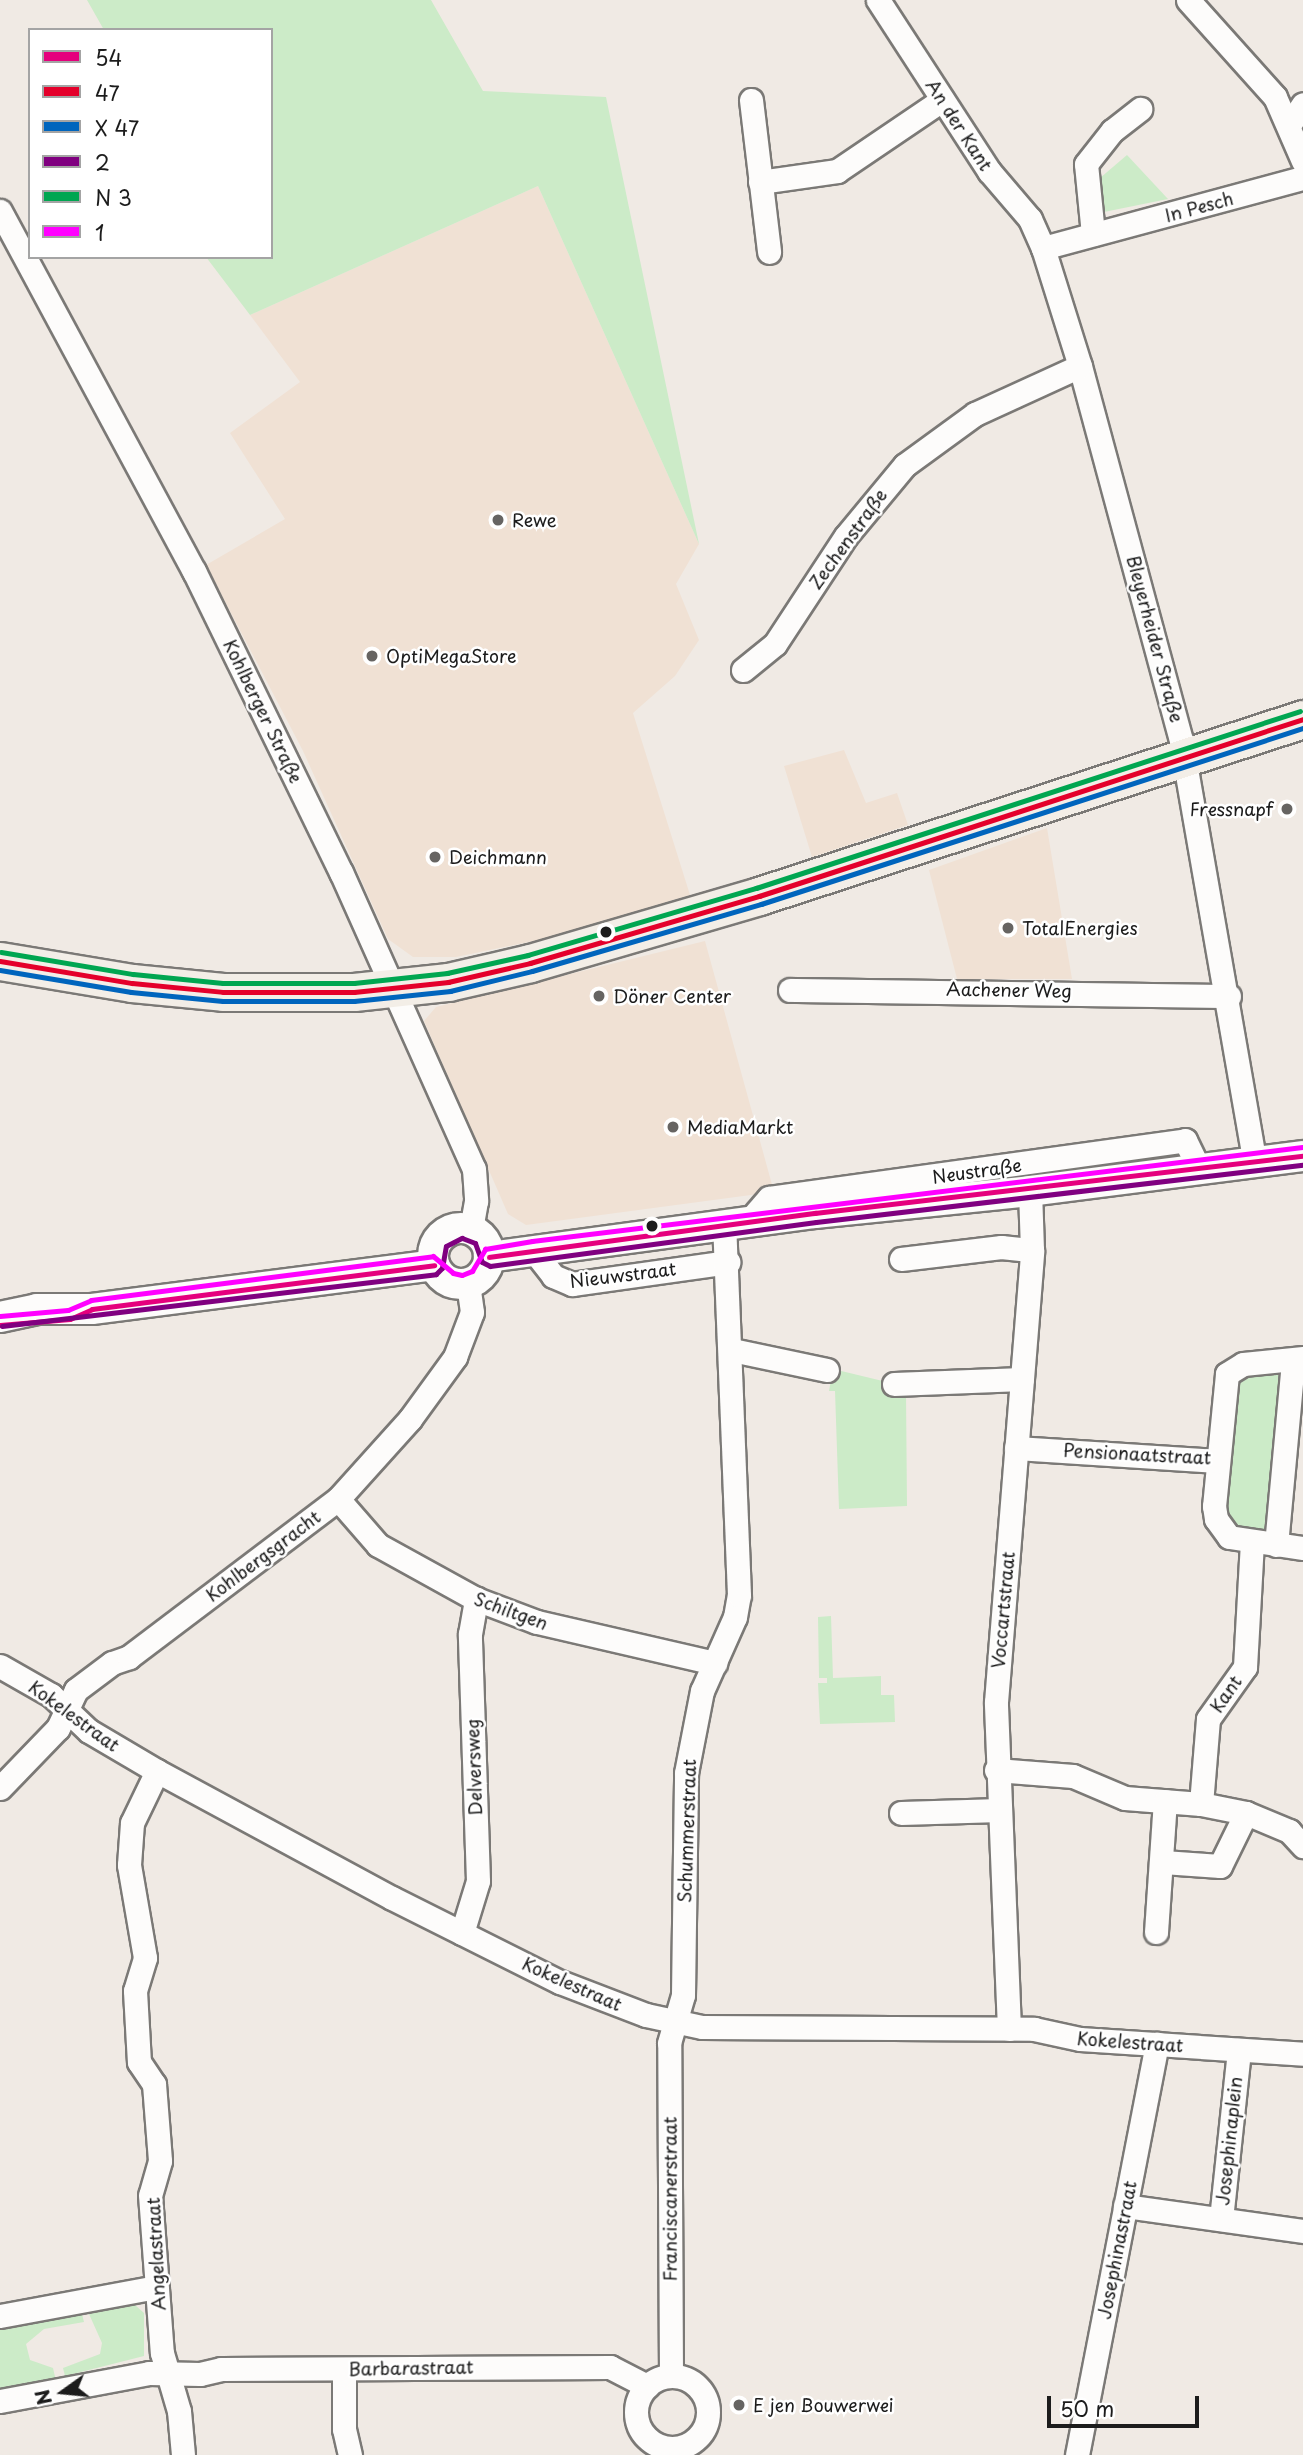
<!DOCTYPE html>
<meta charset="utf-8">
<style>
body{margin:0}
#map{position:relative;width:1303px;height:2455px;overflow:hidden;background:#f0eae4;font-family:"Playpen Sans",sans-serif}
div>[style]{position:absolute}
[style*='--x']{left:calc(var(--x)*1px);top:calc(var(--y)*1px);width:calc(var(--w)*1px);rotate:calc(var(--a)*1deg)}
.built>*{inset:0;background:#f0e1d4}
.green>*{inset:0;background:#ccebc8}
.roads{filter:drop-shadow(2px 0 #7b7976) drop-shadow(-2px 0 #7b7976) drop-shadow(0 2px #7b7976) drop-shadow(0 -2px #7b7976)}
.minor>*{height:23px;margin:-11.5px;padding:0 11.5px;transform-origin:11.5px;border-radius:11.5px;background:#fdfcfb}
.minor>.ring{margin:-11.5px;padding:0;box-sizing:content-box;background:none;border:23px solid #fdfcfb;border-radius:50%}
.tertiary>*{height:30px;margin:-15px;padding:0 15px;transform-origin:15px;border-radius:15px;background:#fdfcfb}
.tertiary>.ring{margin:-15px;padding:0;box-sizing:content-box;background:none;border:30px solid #fdfcfb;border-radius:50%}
.primary>*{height:37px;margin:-18.5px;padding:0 18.5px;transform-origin:18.5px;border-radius:18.5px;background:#f3eee7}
.bus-1>*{height:5px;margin:-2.5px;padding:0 2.5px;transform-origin:2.5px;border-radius:2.5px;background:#e5007d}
.bus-2>*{height:5px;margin:-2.5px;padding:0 2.5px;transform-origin:2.5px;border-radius:2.5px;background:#e4002b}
.bus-3>*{height:5px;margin:-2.5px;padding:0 2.5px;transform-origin:2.5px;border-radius:2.5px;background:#0065bd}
.bus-4>*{height:5px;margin:-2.5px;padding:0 2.5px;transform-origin:2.5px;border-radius:2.5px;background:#800080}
.bus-5>*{height:5px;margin:-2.5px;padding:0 2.5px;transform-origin:2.5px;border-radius:2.5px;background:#00a651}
.bus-6>*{height:5px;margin:-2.5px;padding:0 2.5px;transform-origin:2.5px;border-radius:2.5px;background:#f0f}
.dots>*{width:19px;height:19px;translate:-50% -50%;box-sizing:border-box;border:4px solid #fff;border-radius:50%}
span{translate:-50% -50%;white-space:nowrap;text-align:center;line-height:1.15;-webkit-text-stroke:5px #fff;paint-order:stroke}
.street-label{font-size:18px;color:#1c1c1c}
.poi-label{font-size:18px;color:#1c1c1c}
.left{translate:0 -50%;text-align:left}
.right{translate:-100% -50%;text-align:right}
.legend{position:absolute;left:28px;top:28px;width:245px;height:231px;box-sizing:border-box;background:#fff;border:2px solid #a4a4a4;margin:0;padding:9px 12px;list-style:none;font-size:21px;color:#1c1c1c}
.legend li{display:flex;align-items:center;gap:14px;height:35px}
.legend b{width:35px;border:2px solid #a4a4a4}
.north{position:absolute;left:28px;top:2357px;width:70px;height:70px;-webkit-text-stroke:5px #fff;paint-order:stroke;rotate:255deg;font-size:19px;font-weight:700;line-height:28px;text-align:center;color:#1c1c1c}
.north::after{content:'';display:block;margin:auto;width:24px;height:32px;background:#1c1c1c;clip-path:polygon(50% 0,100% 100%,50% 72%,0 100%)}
.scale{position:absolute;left:1047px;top:2396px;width:152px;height:32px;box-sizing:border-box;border:4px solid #1c1c1c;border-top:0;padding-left:9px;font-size:21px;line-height:24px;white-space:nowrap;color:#1c1c1c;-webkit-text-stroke:5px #fff;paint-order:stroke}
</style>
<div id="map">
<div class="built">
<div style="clip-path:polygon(538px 186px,699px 544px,676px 584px,699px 640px,675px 676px,633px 713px,690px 895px,553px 937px,456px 957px,413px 957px,388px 939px,303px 751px,206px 565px,285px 519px,230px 433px,300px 382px,250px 315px)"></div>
<div style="clip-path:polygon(844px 750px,866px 803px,897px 793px,908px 825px,812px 857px,784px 766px)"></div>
<div style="clip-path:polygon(1047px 828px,1072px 979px,957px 979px,929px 870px)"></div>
<div style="clip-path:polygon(705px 941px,774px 1192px,526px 1225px,508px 1214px,424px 1021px,436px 1007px)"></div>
</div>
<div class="green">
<div style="clip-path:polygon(87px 0,431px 0,483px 91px,606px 97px,699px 544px,538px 186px,250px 315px,206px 257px,271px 257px,271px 30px,104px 30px)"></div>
<div style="clip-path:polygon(1127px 155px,1168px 199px,1104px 212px,1098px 209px,1093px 184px)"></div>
<div style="clip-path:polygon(1286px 1367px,1273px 1536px,1242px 1533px,1222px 1515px,1234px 1377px)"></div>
<div style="clip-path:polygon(833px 1369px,891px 1383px,906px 1393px,907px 1506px,839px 1509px,835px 1391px,829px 1391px)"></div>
<div style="clip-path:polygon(831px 1616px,833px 1678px,881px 1676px,881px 1695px,894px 1695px,895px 1722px,820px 1724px,818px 1683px,827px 1683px,827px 1678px,819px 1678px,818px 1617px)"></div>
<div style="clip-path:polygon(120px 2301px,121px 2308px,135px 2305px,144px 2313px,144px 2356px,65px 2376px,63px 2368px,100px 2354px,102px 2343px,89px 2314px,92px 2308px)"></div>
<div style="clip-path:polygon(81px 2310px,84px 2322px,44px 2329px,26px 2344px,30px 2360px,53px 2368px,56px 2381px,0 2392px,0 2325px)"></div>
</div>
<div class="roads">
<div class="minor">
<div style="--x:878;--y:0;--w:204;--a:57"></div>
<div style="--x:989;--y:171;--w:63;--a:49.5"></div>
<div style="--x:1030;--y:219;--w:32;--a:66"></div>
<div style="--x:1043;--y:248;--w:124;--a:72.6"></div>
<div style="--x:1080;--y:366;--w:387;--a:74.9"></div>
<div style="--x:1181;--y:740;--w:428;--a:80.1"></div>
<div style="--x:1188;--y:0;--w:130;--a:48.1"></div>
<div style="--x:1275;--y:97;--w:70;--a:66.4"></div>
<div style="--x:751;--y:100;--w:153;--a:83.2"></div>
<div style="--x:1289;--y:125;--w:25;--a:-56"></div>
<div style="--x:760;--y:182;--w:78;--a:-8.1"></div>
<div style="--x:837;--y:171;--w:127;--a:-34.1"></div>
<div style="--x:0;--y:211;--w:409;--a:61.7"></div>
<div style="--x:194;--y:571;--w:335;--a:64"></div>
<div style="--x:341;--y:872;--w:325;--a:65.9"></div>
<div style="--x:474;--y:1169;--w:32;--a:86"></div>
<div style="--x:476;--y:1201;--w:29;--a:100"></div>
<div style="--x:1093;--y:234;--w:70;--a:-95.7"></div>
<div style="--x:1086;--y:164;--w:42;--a:-51.8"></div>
<div style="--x:1112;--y:131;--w:36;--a:-38"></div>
<div style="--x:1043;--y:248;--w:269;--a:-15.1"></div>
<div style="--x:743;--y:670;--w:41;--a:-39.1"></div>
<div style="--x:775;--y:644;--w:129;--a:-56.7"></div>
<div style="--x:846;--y:536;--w:92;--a:-50.3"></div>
<div style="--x:905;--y:465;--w:87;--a:-36.1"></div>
<div style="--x:975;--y:414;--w:115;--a:-24.6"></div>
<div style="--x:790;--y:990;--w:439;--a:0.8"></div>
<div style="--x:747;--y:1223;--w:33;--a:-49"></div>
<div style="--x:769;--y:1198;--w:420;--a:-7.9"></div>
<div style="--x:1185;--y:1140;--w:32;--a:64"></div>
<div style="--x:533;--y:1250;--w:33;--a:52"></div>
<div style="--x:553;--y:1276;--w:21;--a:23"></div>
<div style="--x:572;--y:1284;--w:158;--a:-8"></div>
<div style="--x:901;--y:1259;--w:101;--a:-6.8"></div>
<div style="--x:1001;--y:1247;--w:31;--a:6"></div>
<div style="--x:732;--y:1350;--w:97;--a:11.9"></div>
<div style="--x:1303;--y:1358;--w:60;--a:174.3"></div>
<div style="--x:1243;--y:1364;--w:19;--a:148"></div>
<div style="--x:1227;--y:1374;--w:133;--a:95.6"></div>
<div style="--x:1214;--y:1506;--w:13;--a:81"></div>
<div style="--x:1216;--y:1519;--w:22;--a:54"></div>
<div style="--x:1229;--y:1537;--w:75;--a:8.5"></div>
<div style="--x:894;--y:1384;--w:128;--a:-2.2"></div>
<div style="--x:1016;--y:1448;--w:202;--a:3.7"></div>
<div style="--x:338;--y:1499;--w:61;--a:49"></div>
<div style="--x:378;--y:1545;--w:112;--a:28.9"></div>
<div style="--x:476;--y:1599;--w:65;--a:20.7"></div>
<div style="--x:537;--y:1622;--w:183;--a:13"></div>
<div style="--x:1276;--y:1545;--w:186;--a:-84.7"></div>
<div style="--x:0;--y:1666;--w:59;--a:29.6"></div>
<div style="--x:51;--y:1695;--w:52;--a:43.5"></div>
<div style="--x:89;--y:1731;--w:79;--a:30.5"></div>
<div style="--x:157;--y:1771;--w:267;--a:28.4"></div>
<div style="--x:392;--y:1898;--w:188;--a:26.6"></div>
<div style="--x:560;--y:1982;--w:92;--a:21"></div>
<div style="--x:646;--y:2015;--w:57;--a:12.1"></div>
<div style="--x:702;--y:2027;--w:332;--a:0.3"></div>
<div style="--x:1034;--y:2029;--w:47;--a:12.3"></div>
<div style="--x:1080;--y:2039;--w:224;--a:3.8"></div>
<div style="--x:996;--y:1770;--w:77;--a:4.5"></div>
<div style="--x:1073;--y:1776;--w:56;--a:22.9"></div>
<div style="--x:1125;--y:1798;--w:76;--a:4.5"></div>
<div style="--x:1201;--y:1804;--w:46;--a:11.3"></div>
<div style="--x:1246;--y:1813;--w:47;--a:22.7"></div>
<div style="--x:1289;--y:1831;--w:21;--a:47"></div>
<div style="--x:157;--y:1771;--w:58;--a:115.7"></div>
<div style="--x:132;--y:1823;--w:42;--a:94.1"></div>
<div style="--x:129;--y:1865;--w:94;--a:80.2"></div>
<div style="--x:145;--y:1958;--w:34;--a:107"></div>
<div style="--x:135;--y:1991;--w:71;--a:86.8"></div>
<div style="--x:139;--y:2062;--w:27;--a:56"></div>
<div style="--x:154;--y:2084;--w:77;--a:85.5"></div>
<div style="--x:160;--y:2161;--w:35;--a:106"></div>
<div style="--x:150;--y:2195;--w:158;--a:85.7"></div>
<div style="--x:162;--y:2353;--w:60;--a:73.7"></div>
<div style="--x:179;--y:2411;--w:44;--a:84.8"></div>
<div style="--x:0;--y:1788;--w:83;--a:-46"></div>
<div style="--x:58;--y:1728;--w:42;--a:-64.7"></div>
<div style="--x:76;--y:1690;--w:45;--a:-36.9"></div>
<div style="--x:112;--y:1663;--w:18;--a:-19"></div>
<div style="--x:129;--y:1657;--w:262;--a:-37.1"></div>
<div style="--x:338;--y:1499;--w:108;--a:-48"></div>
<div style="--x:410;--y:1419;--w:77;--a:-54"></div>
<div style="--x:455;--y:1357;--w:48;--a:-69.3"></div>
<div style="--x:472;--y:1312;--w:29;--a:-98"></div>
<div style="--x:1201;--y:1804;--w:85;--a:-85.3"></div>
<div style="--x:1208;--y:1719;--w:64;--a:-54.6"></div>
<div style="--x:1245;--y:1667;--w:125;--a:-86.8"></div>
<div style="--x:901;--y:1813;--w:99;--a:-1.7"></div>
<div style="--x:1163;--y:1862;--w:57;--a:4"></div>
<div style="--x:1220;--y:1866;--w:59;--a:-63.9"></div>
<div style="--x:1156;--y:1932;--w:131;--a:-86.1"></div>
<div style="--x:462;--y:1933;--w:54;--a:-72.9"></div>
<div style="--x:478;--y:1881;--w:247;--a:-91.9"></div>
<div style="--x:470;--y:1634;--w:36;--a:-80"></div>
<div style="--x:1009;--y:2029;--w:327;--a:-92.3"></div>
<div style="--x:996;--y:1702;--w:453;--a:-85.4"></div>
<div style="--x:1032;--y:1250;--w:59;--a:-91.9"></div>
<div style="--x:1125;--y:2206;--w:180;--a:8"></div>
<div style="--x:1221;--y:2219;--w:170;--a:-83.9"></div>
<div style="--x:0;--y:2316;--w:159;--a:-10.5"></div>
<div style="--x:344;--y:2369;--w:60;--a:90"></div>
<div style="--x:344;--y:2429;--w:27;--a:77"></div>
<div style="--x:671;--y:2375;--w:332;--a:-90.3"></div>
<div style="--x:669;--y:2043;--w:50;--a:-73.7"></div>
<div style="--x:683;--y:1995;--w:222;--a:-89.2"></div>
<div style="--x:686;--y:1773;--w:84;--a:-79"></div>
<div style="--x:702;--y:1691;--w:81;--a:-66"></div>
<div style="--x:735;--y:1617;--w:22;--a:-80"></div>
<div style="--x:739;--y:1595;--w:368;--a:-92.3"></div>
<div class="ring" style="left:636px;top:2376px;width:49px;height:49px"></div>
<div style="--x:0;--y:2401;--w:152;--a:-10.6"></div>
<div style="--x:149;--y:2373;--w:51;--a:1.1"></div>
<div style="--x:200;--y:2374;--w:22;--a:-13"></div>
<div style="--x:221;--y:2369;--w:389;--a:-0.3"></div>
<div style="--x:610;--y:2367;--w:42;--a:27.2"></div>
<div style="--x:1077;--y:2455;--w:419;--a:-79"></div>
</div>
<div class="tertiary">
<div class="ring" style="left:433px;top:1228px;width:26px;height:26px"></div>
<div style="--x:489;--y:1257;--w:329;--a:-7.7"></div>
<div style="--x:815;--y:1213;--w:216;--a:-5.8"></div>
<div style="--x:1030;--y:1191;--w:275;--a:-7.3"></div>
<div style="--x:0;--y:1317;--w:38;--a:-12"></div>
<div style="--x:37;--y:1309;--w:55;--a:0"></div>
<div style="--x:92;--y:1309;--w:345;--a:-7.3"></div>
</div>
<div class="primary">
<div style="--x:0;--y:961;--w:134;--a:9.5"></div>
<div style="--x:132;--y:983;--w:91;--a:5.6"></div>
<div style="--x:223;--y:992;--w:131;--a:0"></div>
<div style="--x:354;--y:992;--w:95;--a:-6.1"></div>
<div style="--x:448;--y:982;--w:84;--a:-13"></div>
<div style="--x:530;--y:963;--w:239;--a:-16.3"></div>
<div style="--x:759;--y:896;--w:572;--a:-18.02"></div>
</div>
</div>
<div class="bus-1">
<div style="--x:489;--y:1257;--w:329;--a:-7.7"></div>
<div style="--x:815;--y:1213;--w:491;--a:-6.7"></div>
<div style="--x:0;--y:1325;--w:70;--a:-4.9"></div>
<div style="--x:70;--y:1319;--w:24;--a:-24"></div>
<div style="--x:92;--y:1309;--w:345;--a:-7.3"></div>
</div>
<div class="bus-2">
<div style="--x:0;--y:961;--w:134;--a:9.5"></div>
<div style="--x:132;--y:983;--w:91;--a:5.6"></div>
<div style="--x:223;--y:992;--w:131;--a:0"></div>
<div style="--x:354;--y:992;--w:95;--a:-6.1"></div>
<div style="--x:448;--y:982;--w:84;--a:-13"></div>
<div style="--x:530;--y:963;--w:239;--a:-16.3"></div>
<div style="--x:759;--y:896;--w:572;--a:-18.02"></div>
</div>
<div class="bus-3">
<div style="--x:0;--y:970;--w:133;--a:9.5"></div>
<div style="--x:131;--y:992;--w:92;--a:5.6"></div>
<div style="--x:223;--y:1001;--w:131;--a:0"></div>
<div style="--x:354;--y:1001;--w:97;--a:-5.9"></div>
<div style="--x:450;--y:991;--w:84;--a:-13.7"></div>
<div style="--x:532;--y:971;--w:239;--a:-16.3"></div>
<div style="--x:761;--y:904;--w:570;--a:-17.99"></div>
</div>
<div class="bus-4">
<div style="--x:2;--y:1326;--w:437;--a:-6.8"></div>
<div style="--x:436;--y:1274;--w:8;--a:-45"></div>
<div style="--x:442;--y:1268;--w:22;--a:-80"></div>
<div style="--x:446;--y:1246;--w:18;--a:-27"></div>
<div style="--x:462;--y:1238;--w:14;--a:21"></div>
<div style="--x:475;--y:1243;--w:20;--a:70"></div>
<div style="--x:482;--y:1262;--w:9;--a:27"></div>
<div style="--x:490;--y:1266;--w:329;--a:-7.7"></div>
<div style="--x:816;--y:1222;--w:490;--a:-6.7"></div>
</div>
<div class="bus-5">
<div style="--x:1;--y:952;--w:134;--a:9.5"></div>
<div style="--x:133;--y:974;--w:90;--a:5.7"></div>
<div style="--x:223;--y:983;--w:131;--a:0"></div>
<div style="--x:354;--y:983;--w:94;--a:-6.1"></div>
<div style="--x:447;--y:973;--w:83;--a:-12.5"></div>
<div style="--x:528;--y:955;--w:238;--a:-16.4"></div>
<div style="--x:756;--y:888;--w:572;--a:-18.02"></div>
</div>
<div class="bus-6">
<div style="--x:0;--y:1316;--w:68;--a:-5"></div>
<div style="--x:68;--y:1310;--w:25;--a:-23"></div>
<div style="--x:91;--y:1300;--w:345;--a:-7.3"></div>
<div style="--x:433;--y:1256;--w:26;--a:40"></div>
<div style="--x:453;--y:1273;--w:9;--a:13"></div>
<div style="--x:462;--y:1275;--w:11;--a:-22"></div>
<div style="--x:472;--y:1271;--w:26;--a:-59"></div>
<div style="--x:485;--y:1249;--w:48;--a:-9.7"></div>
<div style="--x:532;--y:1241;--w:776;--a:-6.96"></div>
</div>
<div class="dots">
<div style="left:498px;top:520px;background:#666462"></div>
<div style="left:372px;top:656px;background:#666462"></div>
<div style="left:1287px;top:809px;background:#666462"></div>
<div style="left:435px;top:857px;background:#666462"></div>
<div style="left:1008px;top:928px;background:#666462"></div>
<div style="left:606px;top:932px;background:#1c1c1c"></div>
<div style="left:599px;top:996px;background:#666462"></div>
<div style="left:673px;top:1127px;background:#666462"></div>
<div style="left:652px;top:1226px;background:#1c1c1c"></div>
<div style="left:739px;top:2405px;background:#666462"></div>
</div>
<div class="street-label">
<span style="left:959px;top:125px;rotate:57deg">An der Kant</span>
<span style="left:1199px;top:207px;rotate:-15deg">In Pesch</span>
<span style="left:848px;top:539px;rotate:-54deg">Zechenstraße</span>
<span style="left:1155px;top:639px;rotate:75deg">Bleyerheider Straße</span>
<span style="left:263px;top:711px;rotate:64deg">Kohlberger Straße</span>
<span style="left:1009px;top:990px;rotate:1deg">Aachener Weg</span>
<span style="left:977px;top:1171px;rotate:-8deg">Neustraße</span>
<span style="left:623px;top:1275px;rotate:-7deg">Nieuwstraat</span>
<span style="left:1137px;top:1454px;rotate:3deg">Pensionaatstraat</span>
<span style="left:263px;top:1556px;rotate:-37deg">Kohlbergsgracht</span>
<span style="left:1003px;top:1610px;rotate:-85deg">Voccartstraat</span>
<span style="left:511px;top:1611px;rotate:20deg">Schiltgen</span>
<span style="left:1226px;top:1694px;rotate:-55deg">Kant</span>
<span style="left:74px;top:1716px;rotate:36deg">Kokelestraat</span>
<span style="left:474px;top:1767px;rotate:-92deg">Delversweg</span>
<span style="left:687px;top:1831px;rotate:-88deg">Schummerstraat</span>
<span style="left:572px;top:1984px;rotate:24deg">Kokelestraat</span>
<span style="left:1130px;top:2042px;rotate:4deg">Kokelestraat</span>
<span style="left:1229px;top:2141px;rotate:-84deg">Josephinaplein</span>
<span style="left:670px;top:2199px;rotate:-90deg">Franciscanerstraat</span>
<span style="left:1117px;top:2250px;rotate:-79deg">Josephinastraat</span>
<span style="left:156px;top:2254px;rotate:-93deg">Angelastraat</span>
<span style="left:411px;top:2368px;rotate:-1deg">Barbarastraat</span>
</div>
<div class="poi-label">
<span class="left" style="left:512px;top:520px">Rewe</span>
<span class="left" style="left:386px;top:656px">OptiMegaStore</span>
<span class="right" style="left:1273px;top:809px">Fressnapf</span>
<span class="left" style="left:449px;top:857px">Deichmann</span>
<span class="left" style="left:1022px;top:928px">TotalEnergies</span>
<span class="left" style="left:613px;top:996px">Döner Center</span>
<span class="left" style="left:687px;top:1127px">MediaMarkt</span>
<span class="left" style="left:753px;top:2405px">E jen Bouwerwei</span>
</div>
<ul class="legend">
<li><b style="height:9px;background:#e5007d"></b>54</li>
<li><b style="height:9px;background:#e4002b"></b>47</li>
<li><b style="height:9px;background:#0065bd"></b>X 47</li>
<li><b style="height:9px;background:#800080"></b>2</li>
<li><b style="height:9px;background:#00a651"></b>N 3</li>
<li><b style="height:9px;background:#f0f"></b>1</li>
</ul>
<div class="north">N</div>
<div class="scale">50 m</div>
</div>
